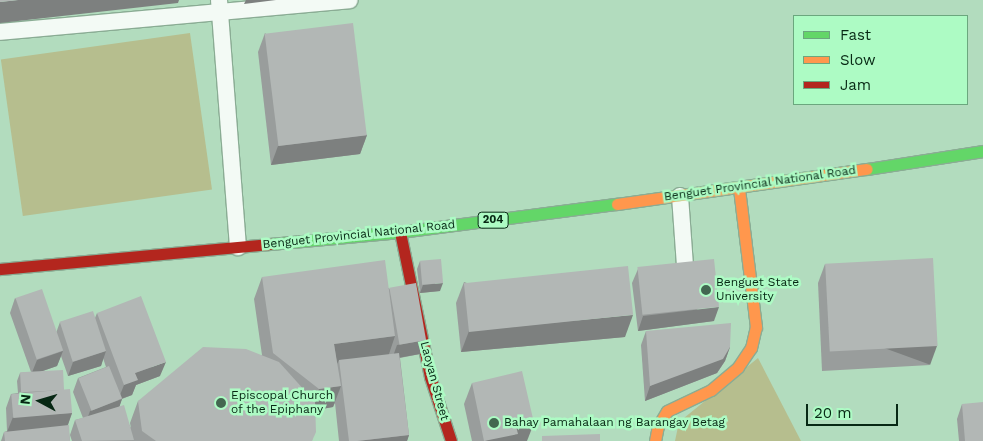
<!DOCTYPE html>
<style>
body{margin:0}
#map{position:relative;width:983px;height:441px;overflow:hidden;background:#b2dcbe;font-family:"Work Sans",sans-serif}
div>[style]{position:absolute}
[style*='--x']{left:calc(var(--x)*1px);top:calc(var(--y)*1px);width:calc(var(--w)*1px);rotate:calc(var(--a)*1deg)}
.green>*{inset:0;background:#b6be8e;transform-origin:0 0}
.roads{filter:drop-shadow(1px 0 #8aac94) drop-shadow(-1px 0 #8aac94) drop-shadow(0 1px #8aac94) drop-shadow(0 -1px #8aac94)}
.lane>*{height:16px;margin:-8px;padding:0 8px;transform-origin:8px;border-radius:8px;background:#f3faf5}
.fast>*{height:11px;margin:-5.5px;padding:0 5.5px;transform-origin:5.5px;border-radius:5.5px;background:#63d668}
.slow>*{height:11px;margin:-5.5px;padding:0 5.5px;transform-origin:5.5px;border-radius:5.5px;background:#ff974d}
.jam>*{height:11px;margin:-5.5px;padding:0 5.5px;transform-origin:5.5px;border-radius:5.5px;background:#b3261e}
.wall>*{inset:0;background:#999d9c}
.shaded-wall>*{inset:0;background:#7d807f;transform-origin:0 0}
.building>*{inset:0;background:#b2b7b5;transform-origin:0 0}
.dots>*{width:14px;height:14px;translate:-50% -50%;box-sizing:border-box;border:2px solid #adfbc4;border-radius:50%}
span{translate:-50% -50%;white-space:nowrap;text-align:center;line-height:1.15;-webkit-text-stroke:5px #adfbc4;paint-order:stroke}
.shield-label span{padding:1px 4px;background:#adfbc4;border:1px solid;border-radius:4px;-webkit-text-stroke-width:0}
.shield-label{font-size:11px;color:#072814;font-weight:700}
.street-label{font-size:12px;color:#072814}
.poi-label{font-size:12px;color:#072814}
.left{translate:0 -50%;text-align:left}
.legend{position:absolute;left:793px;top:15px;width:175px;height:90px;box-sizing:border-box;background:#adfbc4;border:1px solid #6ba77e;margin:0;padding:6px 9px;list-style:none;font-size:15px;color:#072814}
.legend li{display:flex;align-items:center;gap:10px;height:25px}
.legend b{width:25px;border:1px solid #6ba77e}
.north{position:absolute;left:15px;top:376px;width:50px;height:50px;-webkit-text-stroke:4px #adfbc4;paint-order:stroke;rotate:276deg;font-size:14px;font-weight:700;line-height:20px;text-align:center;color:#072814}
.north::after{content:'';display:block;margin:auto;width:18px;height:22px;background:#072814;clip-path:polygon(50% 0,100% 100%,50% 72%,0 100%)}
.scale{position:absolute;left:806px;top:404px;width:92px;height:22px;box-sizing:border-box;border:2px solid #072814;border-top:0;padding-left:6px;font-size:15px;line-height:18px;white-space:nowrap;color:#072814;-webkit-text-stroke:4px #adfbc4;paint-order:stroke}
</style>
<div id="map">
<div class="green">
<div style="left:190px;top:33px;width:158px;height:191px;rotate:82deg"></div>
<div style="clip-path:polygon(758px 358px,801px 441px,675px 441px,679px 422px)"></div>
</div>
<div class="roads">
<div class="lane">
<div style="--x:219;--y:0;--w:248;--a:85.6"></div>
<div style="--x:0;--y:32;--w:351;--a:-5.2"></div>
<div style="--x:680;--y:196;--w:70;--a:85.9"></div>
</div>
<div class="fast">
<div style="--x:867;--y:169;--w:117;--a:-8.8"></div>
<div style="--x:270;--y:244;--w:131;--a:-5.3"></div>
<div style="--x:400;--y:232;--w:219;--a:-7.4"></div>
</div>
<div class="slow">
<div style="--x:617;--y:204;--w:252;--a:-8"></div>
<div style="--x:655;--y:441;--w:15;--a:-79"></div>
<div style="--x:658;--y:426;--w:17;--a:-59"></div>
<div style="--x:667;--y:411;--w:49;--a:-25.5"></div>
<div style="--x:711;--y:390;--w:35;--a:-40"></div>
<div style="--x:738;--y:367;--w:23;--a:-56"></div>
<div style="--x:751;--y:348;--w:22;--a:-77"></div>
<div style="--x:756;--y:327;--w:140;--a:-97"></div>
</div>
<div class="jam">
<div style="--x:400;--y:232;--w:148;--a:78.3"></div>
<div style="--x:430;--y:377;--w:67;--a:71.8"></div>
<div style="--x:0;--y:269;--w:271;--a:-5.3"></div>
</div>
</div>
<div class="wall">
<div style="clip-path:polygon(265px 33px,367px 135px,360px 154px,271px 165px,258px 52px)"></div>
<div style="clip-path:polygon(420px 261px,440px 291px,420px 293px,417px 269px)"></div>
<div style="clip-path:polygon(825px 264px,930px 365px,822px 371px,818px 283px)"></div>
<div style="clip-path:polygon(638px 269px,714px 321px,638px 331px,632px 283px)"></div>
<div style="clip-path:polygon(262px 277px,389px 288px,426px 340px,420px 354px,400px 358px,409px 435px,407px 441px,339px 441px,335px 403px,333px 407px,315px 410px,312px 441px,72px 441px,70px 435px,75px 420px,83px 418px,73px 392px,78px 378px,106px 367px,103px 358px,101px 366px,68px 376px,61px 356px,57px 366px,40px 372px,64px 390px,72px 413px,68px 425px,70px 441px,1px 441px,4px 432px,7px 431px,6px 408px,11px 394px,18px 393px,17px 381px,20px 373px,31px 372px,10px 313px,15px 298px,56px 333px,60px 322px,95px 318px,97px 313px,160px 376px,136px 385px,132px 395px,122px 399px,119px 407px,131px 428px,130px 423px,138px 401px,262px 355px,254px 299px)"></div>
<div style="clip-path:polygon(464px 282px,625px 337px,461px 352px,456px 303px)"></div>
<div style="clip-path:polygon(646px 331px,730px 347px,725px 361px,717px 373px,645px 401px,641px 345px)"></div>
<div style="clip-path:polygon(472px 383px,527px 441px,472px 441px,464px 404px)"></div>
<div style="clip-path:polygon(962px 404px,983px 441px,959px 441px,957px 419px)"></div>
</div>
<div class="shaded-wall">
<div style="clip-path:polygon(18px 0,179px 0,178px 3px,0 23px,0 2px)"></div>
<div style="clip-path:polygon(246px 0,276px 0,244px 4px)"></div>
<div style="clip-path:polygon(367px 135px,360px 154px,271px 165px,278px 146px)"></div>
<div style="clip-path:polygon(443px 283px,440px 291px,420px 293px,423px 285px)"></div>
<div style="clip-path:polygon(719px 307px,714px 321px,638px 331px,643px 316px)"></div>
<div style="clip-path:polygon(633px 315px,625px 337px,461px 352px,469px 331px)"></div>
<div style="clip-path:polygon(395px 336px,388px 357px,339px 360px,337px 364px,334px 344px)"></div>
<div style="clip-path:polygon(426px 340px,420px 354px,392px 359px,397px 345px)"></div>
<div style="left:937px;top:346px;width:20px;height:108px;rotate:110deg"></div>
<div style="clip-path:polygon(730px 347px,725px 361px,717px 373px,645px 401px,650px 386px)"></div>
<div style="clip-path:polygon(63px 351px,57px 366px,31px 375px,37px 360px)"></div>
<div style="clip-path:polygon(106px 351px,101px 366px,68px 376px,73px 362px)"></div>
<div style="clip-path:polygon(166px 362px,160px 376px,136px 385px,132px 395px,118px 400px,124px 385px,135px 373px)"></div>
<div style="clip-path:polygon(341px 386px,333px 407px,311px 411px,319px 389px)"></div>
<div style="clip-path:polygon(122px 399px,117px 414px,85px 425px,90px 411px)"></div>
<div style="clip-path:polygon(72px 413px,67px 427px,7px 432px,13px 417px)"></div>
<div style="clip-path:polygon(534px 423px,527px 441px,485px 441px,516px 426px)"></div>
<div style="clip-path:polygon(409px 435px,407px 441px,357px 441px)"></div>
</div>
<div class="building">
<div style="clip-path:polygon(0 0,18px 0,0 2px)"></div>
<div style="left:353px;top:23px;width:113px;height:89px;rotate:83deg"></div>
<div style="left:933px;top:258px;width:88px;height:108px;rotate:87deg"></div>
<div style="left:441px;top:259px;width:24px;height:21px;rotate:85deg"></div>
<div style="left:714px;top:259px;width:48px;height:77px;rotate:84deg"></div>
<div style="clip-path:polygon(385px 260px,395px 336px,334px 344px,341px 386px,319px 389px,273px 353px,262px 277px)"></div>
<div style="left:628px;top:266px;width:49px;height:165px;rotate:84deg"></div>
<div style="left:416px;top:283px;width:58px;height:27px;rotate:80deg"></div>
<div style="left:42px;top:289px;width:65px;height:28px;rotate:71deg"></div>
<div style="clip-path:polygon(141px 296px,166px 362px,135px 373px,138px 380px,124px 385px,97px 313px)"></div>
<div style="left:93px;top:311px;width:42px;height:35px;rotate:72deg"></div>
<div style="clip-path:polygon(731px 323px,730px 347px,723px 359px,650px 386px,646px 331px)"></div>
<div style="clip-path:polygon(203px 347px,246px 349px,279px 362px,315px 402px,316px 432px,312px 441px,156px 441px,142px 431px,138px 401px)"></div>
<div style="clip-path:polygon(399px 353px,409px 435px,357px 441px,349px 441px,339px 360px)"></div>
<div style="left:109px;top:366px;width:35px;height:33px;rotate:68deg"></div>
<div style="left:63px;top:370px;width:20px;height:43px;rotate:87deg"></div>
<div style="clip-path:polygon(522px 371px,534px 423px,516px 426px,518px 434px,484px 441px,472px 383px)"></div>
<div style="left:70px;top:389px;width:24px;height:59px;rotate:85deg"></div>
<div style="clip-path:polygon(983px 402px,983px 441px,965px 441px,962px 404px)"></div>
<div style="clip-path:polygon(124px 405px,134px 440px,82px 441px,75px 420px)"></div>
<div style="clip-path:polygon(69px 425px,70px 441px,5px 441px,4px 432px)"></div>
<div style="clip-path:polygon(600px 434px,600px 441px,542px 441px,542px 436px)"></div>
</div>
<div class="dots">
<div style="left:706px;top:290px;background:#436750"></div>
<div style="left:221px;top:403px;background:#436750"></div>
<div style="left:494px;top:423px;background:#436750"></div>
</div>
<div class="shield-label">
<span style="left:493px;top:220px">204</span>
</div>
<div class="street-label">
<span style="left:760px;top:184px;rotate:-8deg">Benguet Provincial National Road</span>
<span style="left:359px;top:235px;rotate:-6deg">Benguet Provincial National Road</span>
<span style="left:434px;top:381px;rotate:75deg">Laoyan Street</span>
</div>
<div class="poi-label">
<span class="left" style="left:716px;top:290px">Benguet State<br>University</span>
<span class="left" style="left:231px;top:403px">Episcopal Church<br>of the Epiphany</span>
<span class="left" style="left:504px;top:423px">Bahay Pamahalaan ng Barangay Betag</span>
</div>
<ul class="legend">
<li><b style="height:6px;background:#63d668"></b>Fast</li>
<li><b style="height:6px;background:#ff974d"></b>Slow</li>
<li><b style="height:6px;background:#b3261e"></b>Jam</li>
</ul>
<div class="north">N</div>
<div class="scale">20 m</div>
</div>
